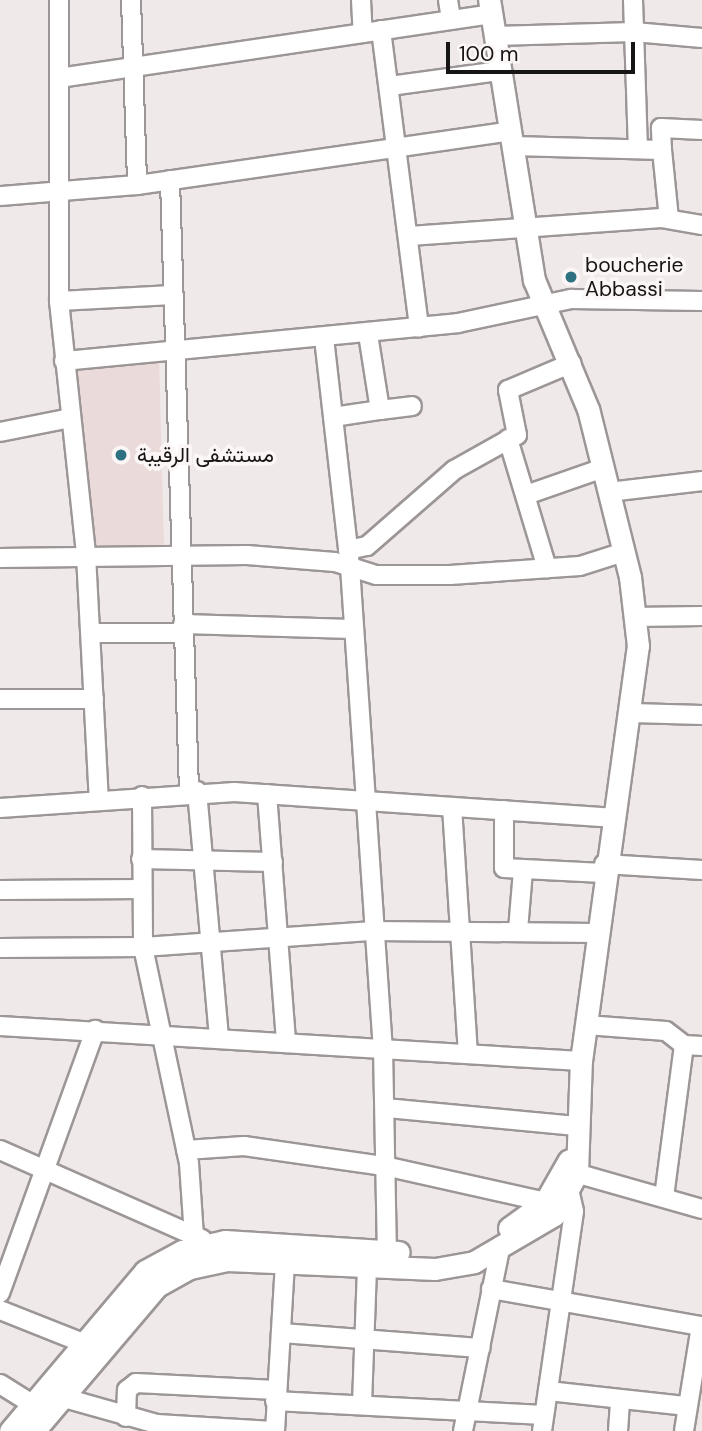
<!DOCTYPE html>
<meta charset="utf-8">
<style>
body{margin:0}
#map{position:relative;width:702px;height:1431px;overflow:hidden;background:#f0e9e9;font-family:"DM Sans",Vazirmatn,sans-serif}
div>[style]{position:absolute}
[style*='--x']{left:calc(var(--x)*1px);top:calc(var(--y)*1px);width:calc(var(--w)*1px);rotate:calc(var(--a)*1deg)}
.built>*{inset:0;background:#ebdada}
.roads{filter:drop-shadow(2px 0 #9d9696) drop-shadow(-2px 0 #9d9696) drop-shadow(0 2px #9d9696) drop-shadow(0 -2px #9d9696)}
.minor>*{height:18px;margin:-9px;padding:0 9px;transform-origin:9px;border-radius:9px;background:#fff}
.major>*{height:21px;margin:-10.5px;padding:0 10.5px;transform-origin:10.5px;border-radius:10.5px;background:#fff}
.dots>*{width:19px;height:19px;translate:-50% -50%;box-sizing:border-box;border:4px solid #fdf6f6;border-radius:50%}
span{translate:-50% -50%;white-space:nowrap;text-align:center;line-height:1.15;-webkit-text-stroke:7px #fdf6f6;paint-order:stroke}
.poi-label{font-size:21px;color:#161414}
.left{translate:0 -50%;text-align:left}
.scale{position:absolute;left:446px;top:42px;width:189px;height:32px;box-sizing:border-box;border:4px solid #161414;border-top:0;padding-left:9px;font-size:21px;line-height:24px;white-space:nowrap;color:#161414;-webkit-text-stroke:5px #fdf6f6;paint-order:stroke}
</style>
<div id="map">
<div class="built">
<div style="clip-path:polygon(159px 356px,164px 546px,90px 545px,69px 365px)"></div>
</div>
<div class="roads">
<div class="minor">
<div style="--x:59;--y:0;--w:301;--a:90"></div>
<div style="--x:59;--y:301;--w:255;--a:83.9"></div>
<div style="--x:86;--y:555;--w:246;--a:87"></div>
<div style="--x:131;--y:0;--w:185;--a:88.1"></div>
<div style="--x:361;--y:0;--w:33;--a:87"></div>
<div style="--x:448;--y:0;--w:20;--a:81"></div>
<div style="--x:633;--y:0;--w:148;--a:88.1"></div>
<div style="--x:381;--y:30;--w:300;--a:82.7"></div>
<div style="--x:495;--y:36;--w:139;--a:-1.6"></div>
<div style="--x:634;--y:32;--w:68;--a:5"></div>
<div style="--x:59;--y:78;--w:437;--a:-8.4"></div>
<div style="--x:390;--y:86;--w:111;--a:-7.8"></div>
<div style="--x:513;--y:146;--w:149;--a:1.5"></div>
<div style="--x:662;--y:150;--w:69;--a:84.2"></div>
<div style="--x:662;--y:150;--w:22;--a:-93"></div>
<div style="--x:661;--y:128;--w:41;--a:2.8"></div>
<div style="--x:170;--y:180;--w:611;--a:88.22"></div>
<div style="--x:0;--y:196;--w:137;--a:-4.6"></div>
<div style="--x:137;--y:185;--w:378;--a:-8.2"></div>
<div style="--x:410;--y:236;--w:252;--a:-4.1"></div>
<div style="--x:661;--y:218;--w:42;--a:9.7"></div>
<div style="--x:59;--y:301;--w:114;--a:-3"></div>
<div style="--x:324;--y:338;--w:230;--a:83.5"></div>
<div style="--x:350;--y:567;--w:482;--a:86.1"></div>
<div style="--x:383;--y:1048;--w:204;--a:88.9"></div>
<div style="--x:64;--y:361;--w:396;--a:-5.5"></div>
<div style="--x:458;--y:323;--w:116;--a:-12"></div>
<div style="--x:571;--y:299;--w:131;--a:0.9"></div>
<div style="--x:380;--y:410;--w:32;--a:-7"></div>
<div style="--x:333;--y:417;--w:48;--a:-8.5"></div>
<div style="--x:380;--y:410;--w:77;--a:-99"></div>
<div style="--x:0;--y:432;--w:72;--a:-11.2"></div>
<div style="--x:508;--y:439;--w:135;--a:73.2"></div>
<div style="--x:609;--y:492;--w:94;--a:-6.7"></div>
<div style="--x:526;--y:495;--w:82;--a:-19.3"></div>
<div style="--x:348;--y:550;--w:19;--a:-12"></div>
<div style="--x:367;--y:546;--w:116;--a:-41.1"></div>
<div style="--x:454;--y:470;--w:72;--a:-29.1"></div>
<div style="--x:517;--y:435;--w:46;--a:-101.3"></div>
<div style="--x:508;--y:390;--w:69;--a:-22.9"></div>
<div style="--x:0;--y:558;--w:247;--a:-0.7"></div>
<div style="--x:247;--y:555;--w:88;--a:4.5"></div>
<div style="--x:335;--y:562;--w:43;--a:17.6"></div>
<div style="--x:376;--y:575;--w:74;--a:0"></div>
<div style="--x:450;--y:575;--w:130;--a:-4"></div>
<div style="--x:580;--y:566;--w:46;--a:-17.7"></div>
<div style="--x:634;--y:617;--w:68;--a:-0.8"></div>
<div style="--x:183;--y:624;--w:169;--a:1.7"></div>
<div style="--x:91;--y:633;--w:92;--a:0"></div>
<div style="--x:0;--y:699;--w:94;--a:0"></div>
<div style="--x:632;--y:713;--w:70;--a:1.6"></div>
<div style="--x:197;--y:791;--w:249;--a:84.9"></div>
<div style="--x:267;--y:794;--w:250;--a:85.6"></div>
<div style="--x:142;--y:796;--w:151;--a:89.6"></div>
<div style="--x:143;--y:947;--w:221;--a:78"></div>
<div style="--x:189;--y:1163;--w:73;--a:86.1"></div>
<div style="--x:452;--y:807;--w:247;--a:86.3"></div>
<div style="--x:0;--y:808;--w:235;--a:-3.9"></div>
<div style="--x:234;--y:792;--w:379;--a:3.9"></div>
<div style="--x:504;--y:810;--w:58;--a:90"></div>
<div style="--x:504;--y:868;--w:99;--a:2.9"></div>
<div style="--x:141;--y:859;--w:132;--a:1.3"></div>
<div style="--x:604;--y:864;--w:98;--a:3.5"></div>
<div style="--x:0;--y:890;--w:141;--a:-0.4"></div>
<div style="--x:518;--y:930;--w:60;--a:-85.2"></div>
<div style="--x:0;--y:948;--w:143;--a:-0.4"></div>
<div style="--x:143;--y:947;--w:231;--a:-4"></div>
<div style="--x:373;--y:931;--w:223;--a:0.5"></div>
<div style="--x:586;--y:1025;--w:80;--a:4.3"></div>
<div style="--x:666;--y:1031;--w:23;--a:38"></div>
<div style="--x:684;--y:1045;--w:18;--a:3"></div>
<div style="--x:0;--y:1026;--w:582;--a:3.45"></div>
<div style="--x:386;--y:1108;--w:190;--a:5.4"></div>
<div style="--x:0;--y:1150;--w:221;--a:23.8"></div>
<div style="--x:186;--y:1150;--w:58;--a:-3.9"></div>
<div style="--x:244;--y:1146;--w:147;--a:8.2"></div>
<div style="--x:389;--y:1167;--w:160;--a:12.6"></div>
<div style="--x:565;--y:1170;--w:142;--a:15.9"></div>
<div style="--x:664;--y:1197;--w:153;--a:-82.5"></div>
<div style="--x:491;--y:1289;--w:213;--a:10"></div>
<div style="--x:701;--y:1326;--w:106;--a:99.2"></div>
<div style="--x:0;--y:1293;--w:280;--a:-70.1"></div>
<div style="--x:0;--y:1310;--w:87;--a:21.6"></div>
<div style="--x:281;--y:1333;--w:200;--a:4.3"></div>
<div style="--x:0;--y:1384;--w:38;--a:32"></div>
<div style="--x:548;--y:1391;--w:138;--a:6.2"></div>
<div style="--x:61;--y:1397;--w:100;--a:15.7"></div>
<div style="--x:157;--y:1424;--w:116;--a:3.5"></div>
<div style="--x:275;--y:1401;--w:269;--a:3"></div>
<div style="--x:362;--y:1404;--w:139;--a:-87.9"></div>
<div style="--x:126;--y:1417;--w:27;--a:-88"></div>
<div style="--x:127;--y:1390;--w:11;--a:-38"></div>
<div style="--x:136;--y:1383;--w:140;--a:2.9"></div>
<div style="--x:275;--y:1431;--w:170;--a:-86.6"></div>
<div style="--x:463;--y:1431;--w:186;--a:-78.5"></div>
<div style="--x:542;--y:1431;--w:222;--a:-81.7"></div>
<div style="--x:574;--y:1211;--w:17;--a:-103"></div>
<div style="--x:618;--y:1431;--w:32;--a:-86"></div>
</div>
<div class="major">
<div style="--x:509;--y:1228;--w:44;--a:-35.8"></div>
<div style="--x:545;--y:1202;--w:48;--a:-60.3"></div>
<div style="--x:10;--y:1431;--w:209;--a:-49.8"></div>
<div style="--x:145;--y:1271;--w:42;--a:-28.4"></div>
<div style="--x:182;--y:1251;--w:44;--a:-13.1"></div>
<div style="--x:225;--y:1241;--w:174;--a:3.6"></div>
<div style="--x:34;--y:1431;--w:190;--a:-49.7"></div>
<div style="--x:157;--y:1286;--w:38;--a:-29"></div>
<div style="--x:190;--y:1268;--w:38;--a:-12"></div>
<div style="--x:227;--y:1260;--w:208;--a:2.5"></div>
<div style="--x:435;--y:1269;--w:40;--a:-10"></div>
<div style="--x:474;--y:1262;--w:93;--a:-30.4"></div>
<div style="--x:554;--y:1215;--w:48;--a:-61.3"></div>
<div style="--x:577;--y:1173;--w:112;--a:-88"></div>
<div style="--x:581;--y:1061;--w:419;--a:-82.2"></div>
<div style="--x:638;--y:646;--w:69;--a:-96.6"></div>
<div style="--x:630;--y:577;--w:173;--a:-104"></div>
<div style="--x:588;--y:409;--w:140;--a:-112.7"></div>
<div style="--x:534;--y:280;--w:284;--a:-99.1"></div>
</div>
</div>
<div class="dots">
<div style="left:571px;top:277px;background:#2e7282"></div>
<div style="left:121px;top:455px;background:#2e7282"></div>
</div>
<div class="poi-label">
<span class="left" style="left:585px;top:277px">boucherie<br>Abbassi</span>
<span class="left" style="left:137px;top:455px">مستشفى الرقيبة</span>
</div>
<div class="scale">100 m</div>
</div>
